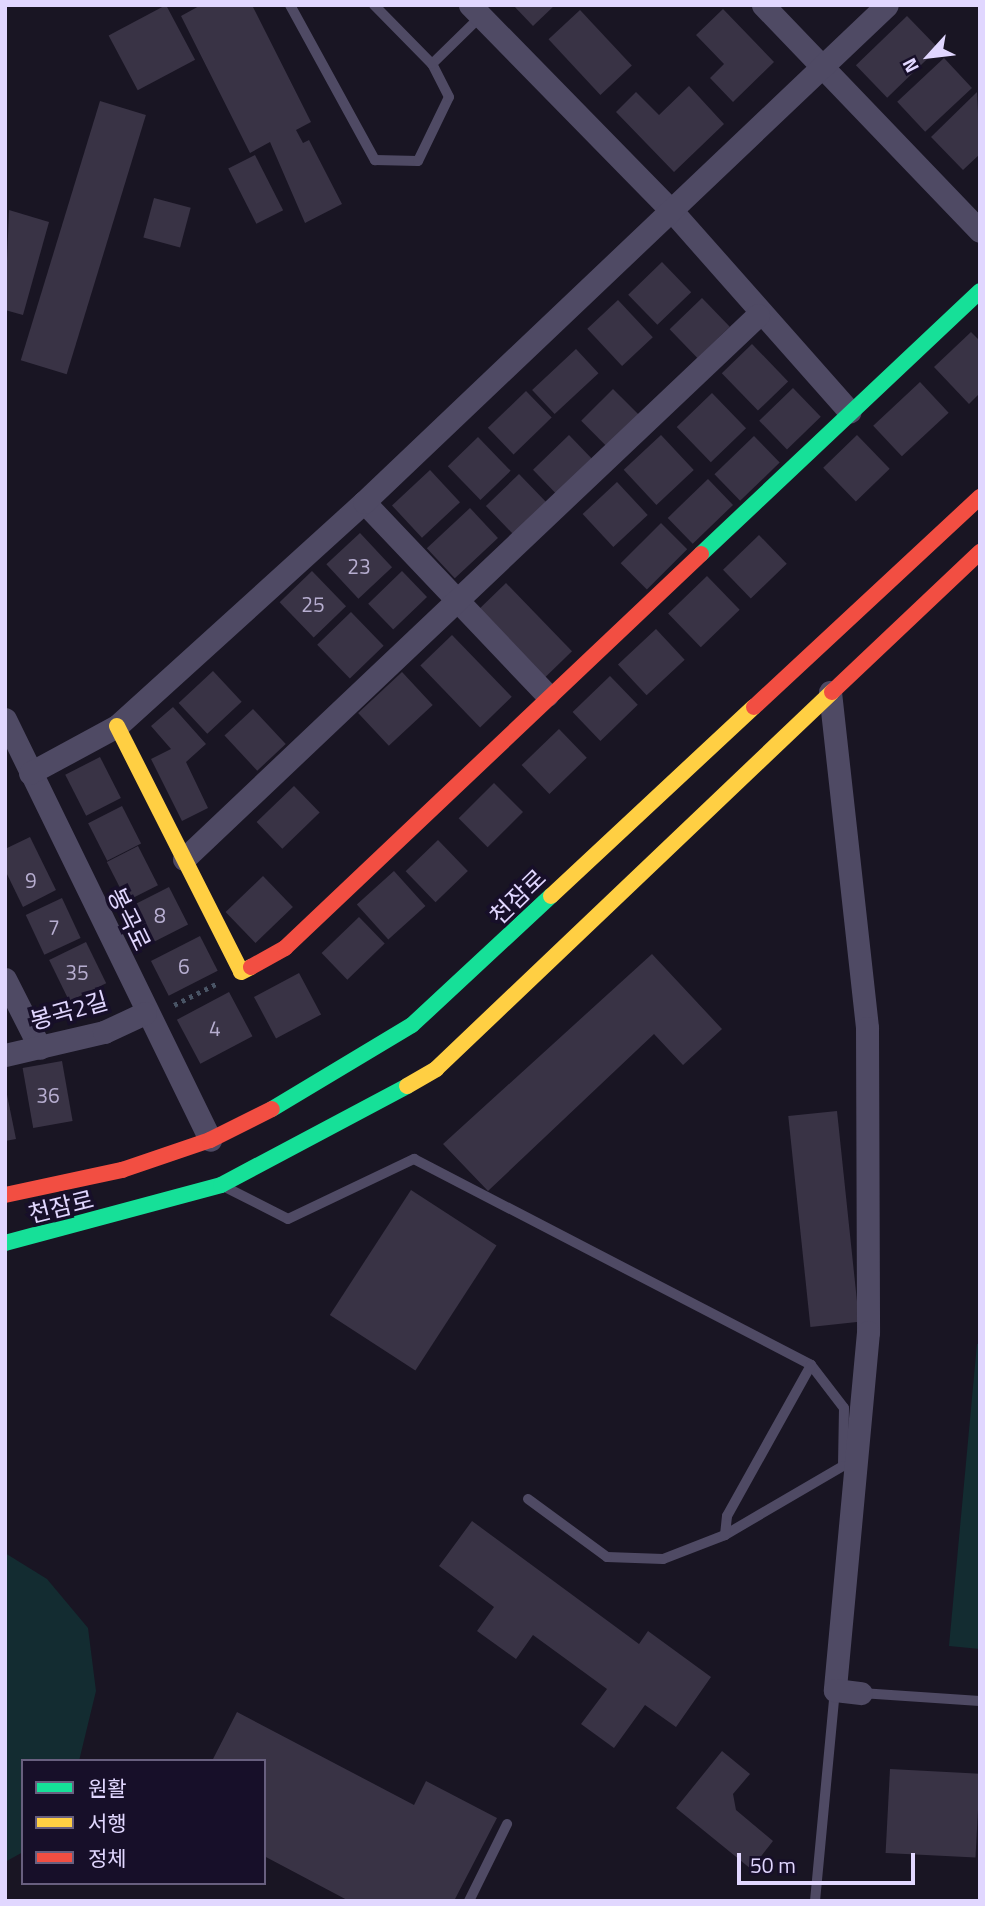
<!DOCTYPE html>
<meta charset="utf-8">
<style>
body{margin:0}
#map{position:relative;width:985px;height:1906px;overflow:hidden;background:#191523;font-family:"Titillium Web","Noto Sans KR",sans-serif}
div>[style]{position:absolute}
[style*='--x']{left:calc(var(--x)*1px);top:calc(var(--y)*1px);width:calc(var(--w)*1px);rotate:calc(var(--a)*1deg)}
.green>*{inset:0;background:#132c31}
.building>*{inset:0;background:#393345;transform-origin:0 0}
.path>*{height:4.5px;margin-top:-2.25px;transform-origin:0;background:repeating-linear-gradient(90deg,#495465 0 3.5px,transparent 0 8.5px)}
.lane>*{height:10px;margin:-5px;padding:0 5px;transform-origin:5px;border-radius:5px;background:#4f4a64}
.street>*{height:23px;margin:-11.5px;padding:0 11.5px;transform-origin:11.5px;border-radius:11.5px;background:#4f4a64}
.fast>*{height:16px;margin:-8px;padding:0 8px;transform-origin:8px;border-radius:8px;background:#16e098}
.slow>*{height:16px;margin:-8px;padding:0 8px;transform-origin:8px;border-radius:8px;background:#ffcf43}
.jam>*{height:16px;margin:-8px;padding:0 8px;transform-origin:8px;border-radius:8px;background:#f24e42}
span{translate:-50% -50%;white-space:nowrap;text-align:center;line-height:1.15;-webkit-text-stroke:7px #170f29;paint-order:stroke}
.number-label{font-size:21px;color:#b7aed0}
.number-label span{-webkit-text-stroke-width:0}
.street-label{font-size:24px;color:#e1d7ff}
.frame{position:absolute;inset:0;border:7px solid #e1d7ff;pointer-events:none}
.legend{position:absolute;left:21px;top:1759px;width:245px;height:126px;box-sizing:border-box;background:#170f29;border:2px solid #685f7f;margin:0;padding:9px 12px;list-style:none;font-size:21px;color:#e1d7ff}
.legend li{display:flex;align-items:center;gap:14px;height:35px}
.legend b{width:35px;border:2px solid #685f7f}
.north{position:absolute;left:894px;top:21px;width:70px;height:70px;-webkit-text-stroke:5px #170f29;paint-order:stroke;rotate:243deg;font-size:19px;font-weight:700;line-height:28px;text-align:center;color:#e1d7ff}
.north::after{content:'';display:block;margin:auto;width:24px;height:32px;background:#e1d7ff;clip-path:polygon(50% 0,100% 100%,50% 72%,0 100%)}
.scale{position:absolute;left:737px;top:1853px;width:178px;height:32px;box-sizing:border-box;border:4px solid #e1d7ff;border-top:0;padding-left:9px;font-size:21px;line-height:24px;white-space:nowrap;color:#e1d7ff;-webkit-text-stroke:5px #170f29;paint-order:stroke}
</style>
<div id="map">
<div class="green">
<div style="clip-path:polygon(977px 1344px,980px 1344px,980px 1649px,949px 1646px)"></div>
<div style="clip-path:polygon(5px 1553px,47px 1579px,88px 1628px,96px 1691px,79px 1761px,23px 1761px,23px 1852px,5px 1862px)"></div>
</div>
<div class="building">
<div style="left:166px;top:5px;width:62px;height:65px;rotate:62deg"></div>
<div style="clip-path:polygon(201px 5px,252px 5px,311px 122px,296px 130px,303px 143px,309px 140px,342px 204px,305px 223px,270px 142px,250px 153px,181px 16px)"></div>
<div style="clip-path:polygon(513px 5px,555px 5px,533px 26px)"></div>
<div style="clip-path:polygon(723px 9px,774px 62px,733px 102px,710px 78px,724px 64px,696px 35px)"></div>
<div style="left:580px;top:10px;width:76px;height:43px;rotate:47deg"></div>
<div style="left:907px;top:16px;width:45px;height:71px;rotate:46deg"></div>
<div style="left:944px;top:58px;width:41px;height:64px;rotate:47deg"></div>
<div style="clip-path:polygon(689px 86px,724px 124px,674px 172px,616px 112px,636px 92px,659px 115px)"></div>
<div style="clip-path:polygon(977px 92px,980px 154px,963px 170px,931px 137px)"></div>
<div style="left:100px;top:101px;width:48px;height:271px;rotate:17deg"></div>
<div style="left:255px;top:155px;width:62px;height:30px;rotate:63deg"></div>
<div style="left:154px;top:198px;width:38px;height:41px;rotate:15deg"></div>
<div style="clip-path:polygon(9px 210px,49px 222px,23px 315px,5px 310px)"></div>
<div style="left:662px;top:262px;width:42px;height:47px;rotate:46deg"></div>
<div style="left:702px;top:298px;width:40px;height:45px;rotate:46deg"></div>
<div style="left:618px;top:300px;width:51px;height:42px;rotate:47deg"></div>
<div style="clip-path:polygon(971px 332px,980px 341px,980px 393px,969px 404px,934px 367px)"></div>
<div style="left:752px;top:344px;width:52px;height:42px;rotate:46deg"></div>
<div style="left:576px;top:349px;width:33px;height:60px;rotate:47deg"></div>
<div style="left:920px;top:382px;width:42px;height:64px;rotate:47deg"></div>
<div style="left:793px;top:388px;width:40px;height:47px;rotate:46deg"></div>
<div style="left:613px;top:389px;width:38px;height:45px;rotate:45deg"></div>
<div style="left:526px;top:391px;width:37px;height:53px;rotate:46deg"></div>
<div style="left:712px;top:393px;width:49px;height:49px;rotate:46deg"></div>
<div style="left:569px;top:435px;width:35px;height:50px;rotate:46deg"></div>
<div style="left:661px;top:435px;width:48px;height:51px;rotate:47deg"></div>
<div style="left:857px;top:435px;width:47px;height:47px;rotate:46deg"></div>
<div style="left:754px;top:436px;width:37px;height:55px;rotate:46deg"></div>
<div style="left:478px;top:437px;width:47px;height:42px;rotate:46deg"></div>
<div style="left:430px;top:470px;width:44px;height:52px;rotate:47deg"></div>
<div style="left:519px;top:474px;width:39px;height:46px;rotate:46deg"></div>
<div style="left:708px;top:479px;width:36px;height:56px;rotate:46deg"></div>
<div style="left:617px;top:482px;width:45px;height:47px;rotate:47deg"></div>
<div style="left:470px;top:508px;width:41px;height:59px;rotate:47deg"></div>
<div style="left:661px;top:523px;width:37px;height:57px;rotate:45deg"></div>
<div style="left:360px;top:533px;width:47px;height:46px;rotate:47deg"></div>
<div style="left:759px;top:535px;width:40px;height:50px;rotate:46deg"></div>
<div style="left:312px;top:571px;width:49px;height:45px;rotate:46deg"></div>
<div style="left:402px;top:571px;width:36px;height:47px;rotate:46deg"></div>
<div style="left:707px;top:576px;width:47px;height:54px;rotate:46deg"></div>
<div style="left:506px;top:583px;width:95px;height:38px;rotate:46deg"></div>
<div style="left:351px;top:612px;width:47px;height:47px;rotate:46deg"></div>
<div style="left:656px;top:629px;width:42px;height:52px;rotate:47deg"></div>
<div style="left:452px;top:635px;width:86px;height:44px;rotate:46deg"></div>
<div style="left:213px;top:671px;width:42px;height:47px;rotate:47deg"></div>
<div style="left:402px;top:672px;width:45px;height:60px;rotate:47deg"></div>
<div style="left:610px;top:676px;width:40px;height:52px;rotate:46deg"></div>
<div style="clip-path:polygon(173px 707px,206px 744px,186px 762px,208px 808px,182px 821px,151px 759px,171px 749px,151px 726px)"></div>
<div style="left:253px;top:709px;width:48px;height:39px;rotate:47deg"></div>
<div style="left:559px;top:729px;width:40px;height:52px;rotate:46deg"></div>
<div style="left:100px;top:757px;width:46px;height:39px;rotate:63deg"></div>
<div style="left:494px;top:783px;width:41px;height:50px;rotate:45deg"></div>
<div style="left:294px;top:786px;width:37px;height:52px;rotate:46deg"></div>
<div style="left:122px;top:806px;width:42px;height:38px;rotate:63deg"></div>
<div style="clip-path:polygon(30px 837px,56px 890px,23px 907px,5px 870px,5px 849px)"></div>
<div style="left:438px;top:840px;width:43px;height:45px;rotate:46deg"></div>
<div style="left:138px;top:846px;width:44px;height:35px;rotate:63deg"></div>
<div style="left:394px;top:871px;width:47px;height:50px;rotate:48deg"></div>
<div style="left:263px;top:876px;width:43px;height:52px;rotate:46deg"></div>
<div style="left:169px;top:887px;width:42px;height:42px;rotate:63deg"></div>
<div style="left:62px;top:898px;width:44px;height:40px;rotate:65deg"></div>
<div style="left:359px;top:917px;width:37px;height:52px;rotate:46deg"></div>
<div style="left:200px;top:936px;width:39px;height:55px;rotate:63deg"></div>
<div style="left:86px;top:942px;width:46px;height:41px;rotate:64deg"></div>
<div style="clip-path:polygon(652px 954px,722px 1029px,683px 1065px,654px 1034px,488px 1191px,443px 1144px)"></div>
<div style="left:299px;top:973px;width:47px;height:51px;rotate:62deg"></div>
<div style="left:229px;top:992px;width:50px;height:59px;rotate:62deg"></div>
<div style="left:62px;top:1061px;width:61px;height:40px;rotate:80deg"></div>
<div style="clip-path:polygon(5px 1085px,16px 1139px,5px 1141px)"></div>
<div style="left:837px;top:1111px;width:212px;height:49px;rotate:84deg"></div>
<div style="left:411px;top:1190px;width:102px;height:149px;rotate:33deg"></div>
<div style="clip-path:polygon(472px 1521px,639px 1644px,648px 1631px,711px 1677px,676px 1727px,645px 1705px,614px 1748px,581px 1724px,607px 1689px,533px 1635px,516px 1659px,477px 1631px,494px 1607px,439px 1566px)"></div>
<div style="clip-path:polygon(237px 1712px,414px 1805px,426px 1781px,497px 1818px,454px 1901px,349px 1901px,264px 1856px,264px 1761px,212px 1761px)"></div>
<div style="clip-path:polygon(722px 1751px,750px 1774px,733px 1794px,736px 1810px,773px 1841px,751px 1869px,676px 1808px)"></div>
<div style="left:890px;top:1769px;width:90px;height:84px;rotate:3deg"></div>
</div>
<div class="path">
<div style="--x:174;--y:1005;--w:49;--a:-26.6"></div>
</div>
<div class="lane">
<div style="--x:290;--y:5;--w:177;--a:61.3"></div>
<div style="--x:375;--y:160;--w:43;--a:1.3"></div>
<div style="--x:418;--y:161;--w:71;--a:-64.2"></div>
<div style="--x:449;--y:97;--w:37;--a:-117"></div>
<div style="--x:432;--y:64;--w:83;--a:-134.5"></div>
<div style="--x:432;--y:64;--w:69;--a:-44.4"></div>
<div style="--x:227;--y:1188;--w:68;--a:26.9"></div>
<div style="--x:288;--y:1219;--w:140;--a:-25.5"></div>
<div style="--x:414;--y:1159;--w:447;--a:27.4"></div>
<div style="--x:811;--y:1365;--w:54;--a:52.5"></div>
<div style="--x:844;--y:1408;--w:58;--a:91"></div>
<div style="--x:843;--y:1466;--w:137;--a:149.7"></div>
<div style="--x:725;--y:1535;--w:66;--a:158.8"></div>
<div style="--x:663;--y:1559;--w:56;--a:-178"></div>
<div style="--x:607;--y:1557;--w:98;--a:-143.7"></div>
<div style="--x:725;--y:1535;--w:19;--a:-84"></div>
<div style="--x:727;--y:1516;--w:173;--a:-60.9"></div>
<div style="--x:861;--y:1693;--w:119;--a:3.8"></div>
<div style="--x:469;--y:1901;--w:86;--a:-63.7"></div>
<div style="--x:815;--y:1901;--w:212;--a:-84.6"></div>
</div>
<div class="street">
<div style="--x:470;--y:5;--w:289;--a:45.6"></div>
<div style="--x:672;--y:211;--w:268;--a:48.5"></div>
<div style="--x:763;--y:5;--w:313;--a:46.2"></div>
<div style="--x:364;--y:502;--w:266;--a:46.5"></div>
<div style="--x:830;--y:692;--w:338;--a:83.7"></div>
<div style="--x:867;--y:1028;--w:304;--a:89.8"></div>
<div style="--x:868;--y:1332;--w:360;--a:95.3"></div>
<div style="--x:835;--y:1690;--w:26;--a:7"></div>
<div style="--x:5;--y:719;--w:468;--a:64"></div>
<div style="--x:30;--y:773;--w:99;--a:-28.4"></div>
<div style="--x:117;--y:726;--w:333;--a:-42.2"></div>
<div style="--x:364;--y:502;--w:721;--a:-43.54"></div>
<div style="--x:184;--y:859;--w:791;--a:-43.46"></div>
<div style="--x:5;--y:979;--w:77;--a:63.1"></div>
<div style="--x:5;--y:1055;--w:102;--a:-13.1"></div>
<div style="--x:104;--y:1032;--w:45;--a:-24.9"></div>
</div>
<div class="fast">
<div style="--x:701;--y:554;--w:383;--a:-43.3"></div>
<div style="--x:272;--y:1109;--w:163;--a:-31"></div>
<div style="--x:412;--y:1025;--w:190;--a:-42.9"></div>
<div style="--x:5;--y:1243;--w:224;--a:-15"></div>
<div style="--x:221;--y:1185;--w:211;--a:-28"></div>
</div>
<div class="slow">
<div style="--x:117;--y:726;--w:275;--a:63.2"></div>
<div style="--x:241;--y:972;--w:11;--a:-27"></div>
<div style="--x:551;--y:896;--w:277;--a:-43"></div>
<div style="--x:407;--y:1086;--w:34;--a:-30"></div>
<div style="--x:436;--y:1069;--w:547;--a:-43.59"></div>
</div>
<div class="jam">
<div style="--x:832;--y:692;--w:204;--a:-43.4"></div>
<div style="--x:754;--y:707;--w:309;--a:-42.9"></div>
<div style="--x:251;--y:967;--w:39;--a:-29"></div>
<div style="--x:285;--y:948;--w:573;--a:-43.44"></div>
<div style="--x:5;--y:1195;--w:120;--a:-12.1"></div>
<div style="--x:122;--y:1170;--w:93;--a:-18.8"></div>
<div style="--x:210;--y:1140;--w:69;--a:-26.6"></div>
</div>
<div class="number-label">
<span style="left:359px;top:566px">23</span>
<span style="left:313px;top:604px">25</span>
<span style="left:31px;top:880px">9</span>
<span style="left:160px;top:915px">8</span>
<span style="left:54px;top:927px">7</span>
<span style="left:184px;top:966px">6</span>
<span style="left:77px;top:972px">35</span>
<span style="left:215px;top:1028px">4</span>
<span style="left:48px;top:1095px">36</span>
</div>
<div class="street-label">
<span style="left:518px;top:897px;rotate:-44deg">천잠로</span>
<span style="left:129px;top:919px;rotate:64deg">봉곡로</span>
<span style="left:69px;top:1011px;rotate:-16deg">봉곡2길</span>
<span style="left:61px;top:1207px;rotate:-14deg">천잠로</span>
</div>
<div class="frame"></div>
<ul class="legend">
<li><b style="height:9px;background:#16e098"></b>원활</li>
<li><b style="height:9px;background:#ffcf43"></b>서행</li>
<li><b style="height:9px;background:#f24e42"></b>정체</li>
</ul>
<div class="north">N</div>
<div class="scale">50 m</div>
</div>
